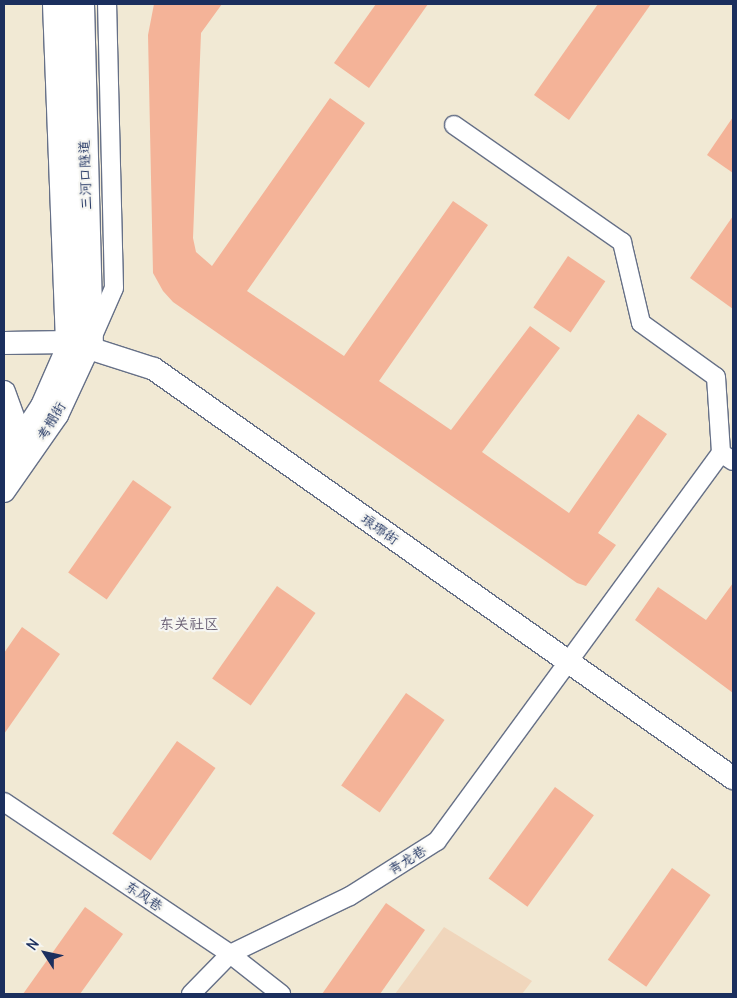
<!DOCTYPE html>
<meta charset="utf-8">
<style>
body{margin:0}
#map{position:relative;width:737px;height:998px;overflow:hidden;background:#f1e9d4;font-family:Delius,"LXGW WenKai TC",sans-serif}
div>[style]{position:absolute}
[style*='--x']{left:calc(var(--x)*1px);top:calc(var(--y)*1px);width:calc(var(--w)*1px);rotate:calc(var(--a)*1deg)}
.built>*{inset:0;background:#f0d6bc}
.building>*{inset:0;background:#f4b398;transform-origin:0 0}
.roads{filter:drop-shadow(1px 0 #667087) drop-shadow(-1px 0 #667087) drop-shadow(0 1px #667087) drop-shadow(0 -1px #667087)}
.minor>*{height:18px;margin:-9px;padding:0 9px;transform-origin:9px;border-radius:9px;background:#fff}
.tertiary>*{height:22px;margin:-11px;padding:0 11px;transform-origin:11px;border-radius:11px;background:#fff}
.primary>*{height:28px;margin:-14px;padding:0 14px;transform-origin:14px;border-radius:14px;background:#fff}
span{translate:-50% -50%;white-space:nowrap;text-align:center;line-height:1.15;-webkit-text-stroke:4.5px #f6f6f2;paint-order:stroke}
.street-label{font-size:14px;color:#1b2f5e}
.neighbourhood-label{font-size:15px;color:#675d72}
.frame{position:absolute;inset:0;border:5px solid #1b2f5e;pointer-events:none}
.north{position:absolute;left:20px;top:928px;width:50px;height:50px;-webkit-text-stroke:4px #f6f6f2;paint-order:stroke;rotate:305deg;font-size:14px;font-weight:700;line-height:20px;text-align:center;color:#1b2f5e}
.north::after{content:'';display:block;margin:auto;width:18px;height:22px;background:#1b2f5e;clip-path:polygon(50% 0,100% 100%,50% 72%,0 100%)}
</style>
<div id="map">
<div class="built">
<div style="clip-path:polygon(444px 927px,532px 981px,522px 994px,395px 994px)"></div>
</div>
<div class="building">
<div style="clip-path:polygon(154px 4px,222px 4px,201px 33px,193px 238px,196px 252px,212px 266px,330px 98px,365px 123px,247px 291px,344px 356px,453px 201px,488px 225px,379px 381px,451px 430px,530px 326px,560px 348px,482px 452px,569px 513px,638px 414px,667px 434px,598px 533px,616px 545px,586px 586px,577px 583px,173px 302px,163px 291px,153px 273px,148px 35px)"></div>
<div style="clip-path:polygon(376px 4px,428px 4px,369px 88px,334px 63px)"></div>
<div style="clip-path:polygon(598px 4px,651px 4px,569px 120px,534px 95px)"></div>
<div style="clip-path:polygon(733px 117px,733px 173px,707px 155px)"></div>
<div style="clip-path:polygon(733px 216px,733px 309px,690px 278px)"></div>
<div style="left:568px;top:256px;width:45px;height:62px;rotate:34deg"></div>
<div style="left:133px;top:480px;width:47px;height:113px;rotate:35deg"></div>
<div style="clip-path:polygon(733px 583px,733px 693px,635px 620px,658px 587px,706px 620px)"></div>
<div style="left:277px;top:586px;width:47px;height:113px;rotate:35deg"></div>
<div style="clip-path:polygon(22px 627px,60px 654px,4px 734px,4px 653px)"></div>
<div style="left:406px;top:693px;width:47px;height:113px;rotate:35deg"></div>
<div style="left:177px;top:741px;width:47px;height:113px;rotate:35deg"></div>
<div style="left:555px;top:787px;width:48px;height:113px;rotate:36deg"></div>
<div style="left:672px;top:868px;width:47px;height:112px;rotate:35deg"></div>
<div style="clip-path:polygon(386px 903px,425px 930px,380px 994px,322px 994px)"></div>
<div style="clip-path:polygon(85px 907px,123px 934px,80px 994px,23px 994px)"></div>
</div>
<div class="roads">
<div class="minor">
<div style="--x:454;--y:125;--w:205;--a:34.9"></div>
<div style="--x:622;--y:242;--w:83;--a:76.8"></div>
<div style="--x:641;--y:323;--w:92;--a:35.8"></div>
<div style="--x:716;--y:377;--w:76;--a:86.2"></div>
<div style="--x:721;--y:453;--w:14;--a:34"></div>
<div style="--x:93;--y:336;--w:52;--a:-66.4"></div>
<div style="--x:114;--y:288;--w:284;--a:-91.4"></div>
<div style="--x:4;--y:802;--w:272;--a:33.9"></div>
<div style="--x:230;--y:954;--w:65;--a:38.1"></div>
<div style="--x:191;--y:994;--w:56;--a:-45.7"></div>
<div style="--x:230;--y:954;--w:133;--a:-25.8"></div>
<div style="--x:350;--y:896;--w:103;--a:-32.3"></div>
<div style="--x:437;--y:841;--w:481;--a:-53.8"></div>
</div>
<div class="tertiary">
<div style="--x:4;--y:343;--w:66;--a:-0.9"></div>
<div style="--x:70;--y:342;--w:88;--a:17.8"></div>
<div style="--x:154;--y:369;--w:709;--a:35.24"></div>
<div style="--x:4;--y:392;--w:30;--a:70"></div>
<div style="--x:14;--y:420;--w:29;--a:90"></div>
<div style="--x:4;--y:464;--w:69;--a:-56.8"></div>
<div style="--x:42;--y:406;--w:70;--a:-66.4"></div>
<div style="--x:4;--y:491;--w:93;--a:-55.1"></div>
<div style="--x:57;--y:415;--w:76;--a:-65.1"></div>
</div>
<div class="primary">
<div style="--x:57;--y:4;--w:338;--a:87.8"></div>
<div style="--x:80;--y:4;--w:342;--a:88.5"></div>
</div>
</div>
<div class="street-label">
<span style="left:85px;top:175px;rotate:-92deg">三河口隧道</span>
<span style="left:51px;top:421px;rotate:-59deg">考棚街</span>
<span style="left:380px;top:529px;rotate:35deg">琅琊街</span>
<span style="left:407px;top:860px;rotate:-32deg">青龙巷</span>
<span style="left:144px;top:896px;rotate:34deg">东风巷</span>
</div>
<div class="neighbourhood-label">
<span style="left:189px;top:624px">东关社区</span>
</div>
<div class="frame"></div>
<div class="north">N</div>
</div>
